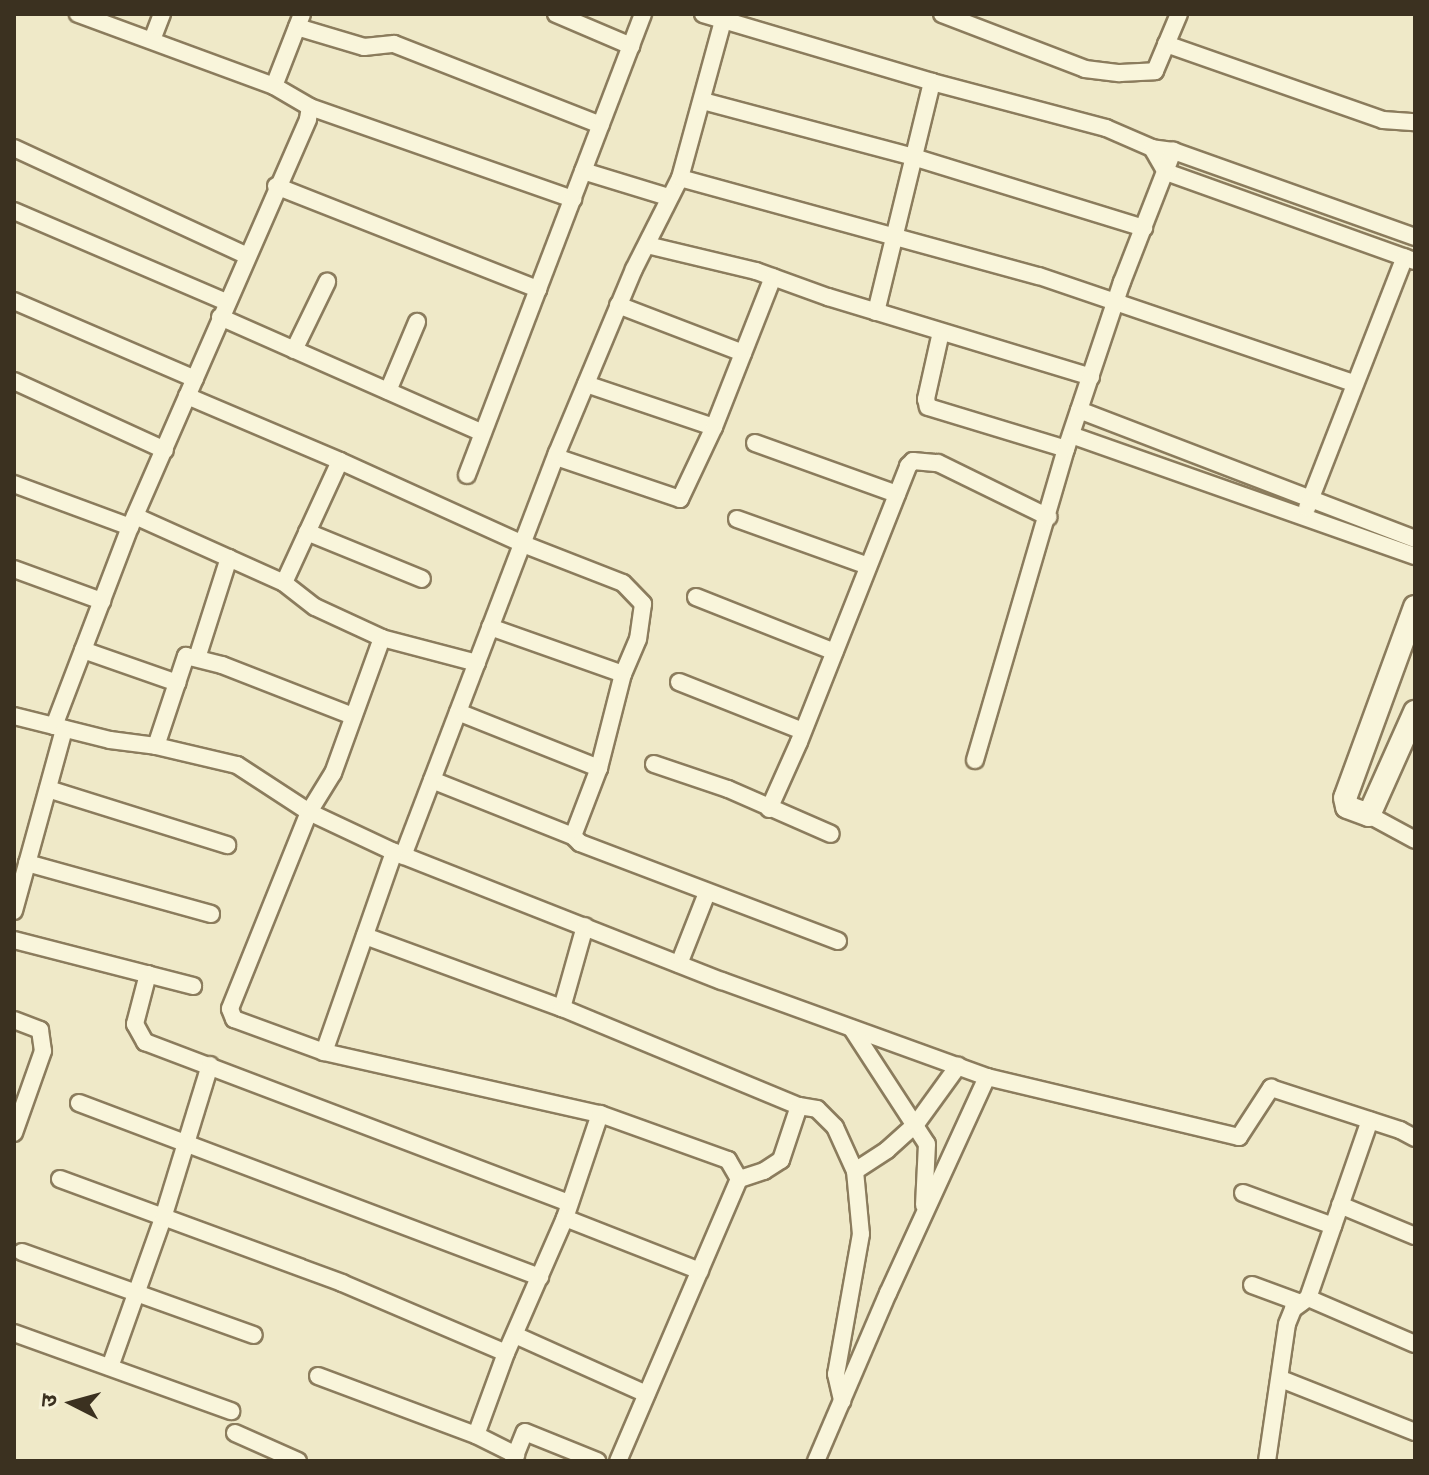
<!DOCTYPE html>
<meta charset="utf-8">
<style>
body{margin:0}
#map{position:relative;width:1429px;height:1475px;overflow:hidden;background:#efe9c8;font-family:Lora,"Noto Sans Devanagari",serif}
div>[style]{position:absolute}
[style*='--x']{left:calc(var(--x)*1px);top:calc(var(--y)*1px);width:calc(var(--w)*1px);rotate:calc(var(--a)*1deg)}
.roads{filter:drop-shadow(2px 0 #8b7c5d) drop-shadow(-2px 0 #8b7c5d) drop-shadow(0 2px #8b7c5d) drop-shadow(0 -2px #8b7c5d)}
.street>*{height:16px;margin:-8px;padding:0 8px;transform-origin:8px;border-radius:8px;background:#f9f5db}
.secondary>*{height:22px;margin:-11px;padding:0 11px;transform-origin:11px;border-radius:11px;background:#f9f5db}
span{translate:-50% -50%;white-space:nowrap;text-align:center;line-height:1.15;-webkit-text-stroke:7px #f6f2d8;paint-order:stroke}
.frame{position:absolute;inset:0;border:16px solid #3b3120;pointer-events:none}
.north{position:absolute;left:32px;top:1363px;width:80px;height:80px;-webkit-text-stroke:6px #f6f2d8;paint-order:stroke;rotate:276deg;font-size:22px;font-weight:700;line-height:32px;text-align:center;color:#3b3120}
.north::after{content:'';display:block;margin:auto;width:28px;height:36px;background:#3b3120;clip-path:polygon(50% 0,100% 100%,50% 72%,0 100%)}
</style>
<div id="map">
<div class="roads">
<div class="street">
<div style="--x:556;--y:14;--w:82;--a:23.1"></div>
<div style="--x:703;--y:14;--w:239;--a:16.5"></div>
<div style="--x:932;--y:82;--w:180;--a:14.8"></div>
<div style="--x:1106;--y:128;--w:50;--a:23.5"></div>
<div style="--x:942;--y:14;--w:153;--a:21"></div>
<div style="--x:1085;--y:69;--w:35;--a:7"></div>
<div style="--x:1120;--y:73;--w:35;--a:-3"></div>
<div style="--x:1155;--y:71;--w:62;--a:-67.2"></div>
<div style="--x:297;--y:27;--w:70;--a:16.6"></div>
<div style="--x:364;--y:47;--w:30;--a:-6"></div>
<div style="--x:394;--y:44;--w:222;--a:21.4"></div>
<div style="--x:152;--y:40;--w:28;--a:-69"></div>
<div style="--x:1166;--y:44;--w:230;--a:19.3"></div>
<div style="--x:1383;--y:120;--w:32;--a:4"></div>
<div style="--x:274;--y:86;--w:77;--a:-68.7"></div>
<div style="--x:703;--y:101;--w:214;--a:14.9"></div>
<div style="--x:910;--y:156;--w:245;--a:17.1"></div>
<div style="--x:310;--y:107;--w:279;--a:19.3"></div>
<div style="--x:14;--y:148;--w:255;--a:24.8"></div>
<div style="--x:583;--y:171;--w:89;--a:17"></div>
<div style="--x:680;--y:178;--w:372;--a:15.3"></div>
<div style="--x:1039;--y:276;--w:333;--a:18.8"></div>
<div style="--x:276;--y:186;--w:282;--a:21.5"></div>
<div style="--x:14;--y:211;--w:231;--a:23.2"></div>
<div style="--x:1415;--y:237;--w:257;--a:-160.4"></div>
<div style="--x:1173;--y:151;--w:21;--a:-172"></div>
<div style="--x:1152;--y:148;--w:28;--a:60"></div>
<div style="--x:1166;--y:172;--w:264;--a:19.7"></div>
<div style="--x:647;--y:245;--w:112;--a:13.4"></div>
<div style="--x:756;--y:271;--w:77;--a:19.9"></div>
<div style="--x:828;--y:297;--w:275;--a:16.9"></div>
<div style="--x:14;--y:301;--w:197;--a:23.3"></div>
<div style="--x:618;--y:305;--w:134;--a:21"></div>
<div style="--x:876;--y:312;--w:237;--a:-76.3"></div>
<div style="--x:220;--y:317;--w:287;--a:23.8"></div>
<div style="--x:941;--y:332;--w:69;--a:102.6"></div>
<div style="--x:926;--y:399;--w:8;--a:76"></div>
<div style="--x:928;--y:407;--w:144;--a:16.9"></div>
<div style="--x:294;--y:350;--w:76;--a:-64.1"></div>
<div style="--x:14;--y:381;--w:166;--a:24.6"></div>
<div style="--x:586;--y:384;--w:135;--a:18.6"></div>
<div style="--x:388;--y:391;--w:75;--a:-67.2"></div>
<div style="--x:187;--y:396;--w:166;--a:23"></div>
<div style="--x:340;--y:461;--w:134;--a:114.7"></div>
<div style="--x:1079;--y:410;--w:360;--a:21"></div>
<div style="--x:1071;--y:435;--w:365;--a:19.4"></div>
<div style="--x:755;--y:443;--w:151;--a:19.8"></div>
<div style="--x:556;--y:457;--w:131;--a:18.7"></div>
<div style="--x:680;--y:499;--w:80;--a:-64.7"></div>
<div style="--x:714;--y:427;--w:161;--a:-68.5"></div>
<div style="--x:340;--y:461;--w:201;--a:24.4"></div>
<div style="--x:523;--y:544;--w:107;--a:21.3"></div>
<div style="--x:623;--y:583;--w:29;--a:46"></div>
<div style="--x:643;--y:604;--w:35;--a:98"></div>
<div style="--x:638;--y:639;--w:38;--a:113"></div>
<div style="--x:623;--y:674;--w:141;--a:-160.5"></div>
<div style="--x:467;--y:475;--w:493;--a:-69.1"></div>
<div style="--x:14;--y:484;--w:124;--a:20.3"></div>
<div style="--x:1307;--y:508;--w:269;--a:-68.7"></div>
<div style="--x:135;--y:516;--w:163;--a:24.2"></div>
<div style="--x:284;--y:583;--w:39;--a:38"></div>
<div style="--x:315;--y:607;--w:74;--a:24.8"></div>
<div style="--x:737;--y:519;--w:139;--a:19.7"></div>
<div style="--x:307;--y:532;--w:124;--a:22.2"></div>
<div style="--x:14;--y:569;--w:94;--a:20"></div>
<div style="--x:696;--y:597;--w:149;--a:21.6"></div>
<div style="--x:83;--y:650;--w:100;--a:19.3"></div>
<div style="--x:197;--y:658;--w:105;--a:-72.3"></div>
<div style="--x:477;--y:663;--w:98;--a:-165.3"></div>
<div style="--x:382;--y:638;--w:144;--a:109.9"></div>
<div style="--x:333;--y:773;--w:46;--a:121.6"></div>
<div style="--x:309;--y:812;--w:212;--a:111.9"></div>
<div style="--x:230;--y:1009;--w:11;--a:68"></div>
<div style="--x:234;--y:1019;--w:96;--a:20.1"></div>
<div style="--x:324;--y:1052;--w:283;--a:12.7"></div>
<div style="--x:600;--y:1114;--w:110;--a:108.6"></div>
<div style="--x:565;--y:1218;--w:147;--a:113.6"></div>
<div style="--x:506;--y:1353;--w:87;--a:110.1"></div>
<div style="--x:476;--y:1435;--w:45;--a:26.6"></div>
<div style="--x:679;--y:682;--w:133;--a:21.6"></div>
<div style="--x:458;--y:712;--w:152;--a:21.7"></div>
<div style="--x:599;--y:768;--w:97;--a:-75.7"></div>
<div style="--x:14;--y:716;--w:99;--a:14"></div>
<div style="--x:110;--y:740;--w:46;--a:7.4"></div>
<div style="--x:156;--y:746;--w:83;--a:13.2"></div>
<div style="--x:237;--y:765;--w:86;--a:33.1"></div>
<div style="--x:309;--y:812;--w:94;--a:25.2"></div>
<div style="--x:394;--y:852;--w:352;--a:21.5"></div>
<div style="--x:722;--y:981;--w:282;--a:19.9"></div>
<div style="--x:987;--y:1077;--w:238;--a:114.6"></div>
<div style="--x:888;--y:1293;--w:183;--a:113.2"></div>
<div style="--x:54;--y:726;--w:213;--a:-69.1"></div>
<div style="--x:130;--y:527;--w:445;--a:-66.4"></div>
<div style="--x:308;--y:119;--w:12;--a:-81"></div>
<div style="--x:310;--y:107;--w:42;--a:-149.7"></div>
<div style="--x:274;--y:86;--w:209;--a:-159.8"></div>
<div style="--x:156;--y:746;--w:95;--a:-71.6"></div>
<div style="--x:186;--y:656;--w:37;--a:14"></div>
<div style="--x:222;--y:665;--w:141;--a:21.3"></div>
<div style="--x:975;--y:760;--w:324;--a:-73.7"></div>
<div style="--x:1066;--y:449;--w:176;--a:-71.5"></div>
<div style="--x:1122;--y:282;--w:141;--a:-68.7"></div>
<div style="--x:654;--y:764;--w:78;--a:18.7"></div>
<div style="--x:728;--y:789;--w:112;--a:23.6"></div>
<div style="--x:432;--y:780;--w:152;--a:21.7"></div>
<div style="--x:573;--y:836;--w:73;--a:-69.1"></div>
<div style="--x:48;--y:789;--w:188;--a:17.4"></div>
<div style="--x:769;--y:809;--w:73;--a:-65.9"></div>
<div style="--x:799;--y:742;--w:297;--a:-68.4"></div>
<div style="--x:908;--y:466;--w:7;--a:-45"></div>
<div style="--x:913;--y:461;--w:25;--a:5"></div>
<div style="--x:938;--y:463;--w:123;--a:26.1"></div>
<div style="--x:1369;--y:815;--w:52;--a:28.5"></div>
<div style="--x:573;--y:836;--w:10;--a:45"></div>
<div style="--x:580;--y:843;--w:276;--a:20.8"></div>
<div style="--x:403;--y:856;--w:431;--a:-69.1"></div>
<div style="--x:557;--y:453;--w:199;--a:-67.3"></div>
<div style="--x:634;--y:269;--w:102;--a:-63.2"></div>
<div style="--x:680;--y:178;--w:170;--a:-74.7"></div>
<div style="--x:27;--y:863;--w:191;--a:15.5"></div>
<div style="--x:14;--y:911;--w:189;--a:-74.6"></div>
<div style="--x:365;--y:936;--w:210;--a:20.1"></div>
<div style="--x:562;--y:1008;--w:256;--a:22.5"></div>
<div style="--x:799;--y:1106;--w:57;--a:108.4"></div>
<div style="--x:781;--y:1160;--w:20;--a:147"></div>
<div style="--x:764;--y:1171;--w:26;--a:162"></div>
<div style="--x:739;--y:1179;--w:307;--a:113.2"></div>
<div style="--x:14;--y:940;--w:185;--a:14.4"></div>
<div style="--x:679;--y:964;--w:76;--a:-68.5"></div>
<div style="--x:148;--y:974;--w:52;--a:104.6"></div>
<div style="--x:135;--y:1024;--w:21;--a:61"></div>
<div style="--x:145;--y:1042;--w:454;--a:20.8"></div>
<div style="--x:562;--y:1008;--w:85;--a:-74.3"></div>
<div style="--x:14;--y:1020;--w:28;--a:21"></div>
<div style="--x:40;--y:1030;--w:21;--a:82"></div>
<div style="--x:43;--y:1051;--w:87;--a:109.5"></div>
<div style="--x:852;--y:1029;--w:137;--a:56.9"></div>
<div style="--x:927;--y:1144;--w:61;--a:92.8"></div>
<div style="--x:324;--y:1052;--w:212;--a:-70.7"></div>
<div style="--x:987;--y:1077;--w:259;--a:13.4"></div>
<div style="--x:1239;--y:1137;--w:59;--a:-56.9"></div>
<div style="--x:1271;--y:1088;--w:136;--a:18"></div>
<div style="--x:1400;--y:1130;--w:17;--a:28"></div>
<div style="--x:79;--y:1103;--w:493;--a:20.7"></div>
<div style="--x:799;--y:1106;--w:18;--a:9"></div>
<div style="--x:817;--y:1109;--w:25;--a:45"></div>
<div style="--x:835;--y:1127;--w:48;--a:65.6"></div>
<div style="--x:855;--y:1171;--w:63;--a:84.6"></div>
<div style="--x:861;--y:1234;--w:142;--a:100.1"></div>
<div style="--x:836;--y:1374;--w:28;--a:77"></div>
<div style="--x:600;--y:1114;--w:136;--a:19.8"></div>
<div style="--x:728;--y:1160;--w:22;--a:60"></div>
<div style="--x:855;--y:1171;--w:38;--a:-33"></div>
<div style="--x:887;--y:1150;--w:39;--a:-42"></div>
<div style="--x:916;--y:1124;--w:72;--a:-54.1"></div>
<div style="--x:60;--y:1179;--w:301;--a:20.2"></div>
<div style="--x:342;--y:1283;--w:178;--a:23.1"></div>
<div style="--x:1243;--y:1193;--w:96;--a:20.1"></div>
<div style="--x:1340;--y:1205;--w:81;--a:22.5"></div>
<div style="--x:565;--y:1218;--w:145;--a:21.4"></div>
<div style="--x:22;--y:1252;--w:246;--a:19.7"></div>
<div style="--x:1252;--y:1285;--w:52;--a:20.2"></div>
<div style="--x:1308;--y:1298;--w:116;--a:23.3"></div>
<div style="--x:14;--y:1333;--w:231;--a:19.8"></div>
<div style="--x:515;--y:1335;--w:144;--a:24.2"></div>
<div style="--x:110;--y:1367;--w:158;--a:-70.4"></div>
<div style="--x:163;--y:1218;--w:160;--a:-72.9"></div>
<div style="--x:318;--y:1376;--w:169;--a:20.5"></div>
<div style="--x:1281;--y:1379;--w:144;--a:21.6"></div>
<div style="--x:235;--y:1433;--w:69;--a:24"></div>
<div style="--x:513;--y:1461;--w:31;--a:-68"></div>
<div style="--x:525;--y:1432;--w:78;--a:21.9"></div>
<div style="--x:1267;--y:1461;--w:138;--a:-81.7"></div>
<div style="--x:1287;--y:1324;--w:16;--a:-68"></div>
<div style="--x:1293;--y:1309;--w:19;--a:-36"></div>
<div style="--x:1308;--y:1298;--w:188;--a:-70.8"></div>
</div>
<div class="secondary">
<div style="--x:1415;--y:607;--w:203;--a:110.1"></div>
<div style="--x:1345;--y:798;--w:9;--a:77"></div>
<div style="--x:1347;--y:807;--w:23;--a:20"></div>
<div style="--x:1369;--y:815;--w:113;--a:-65.9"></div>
</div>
</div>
<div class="frame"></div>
<div class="north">उ</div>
</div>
